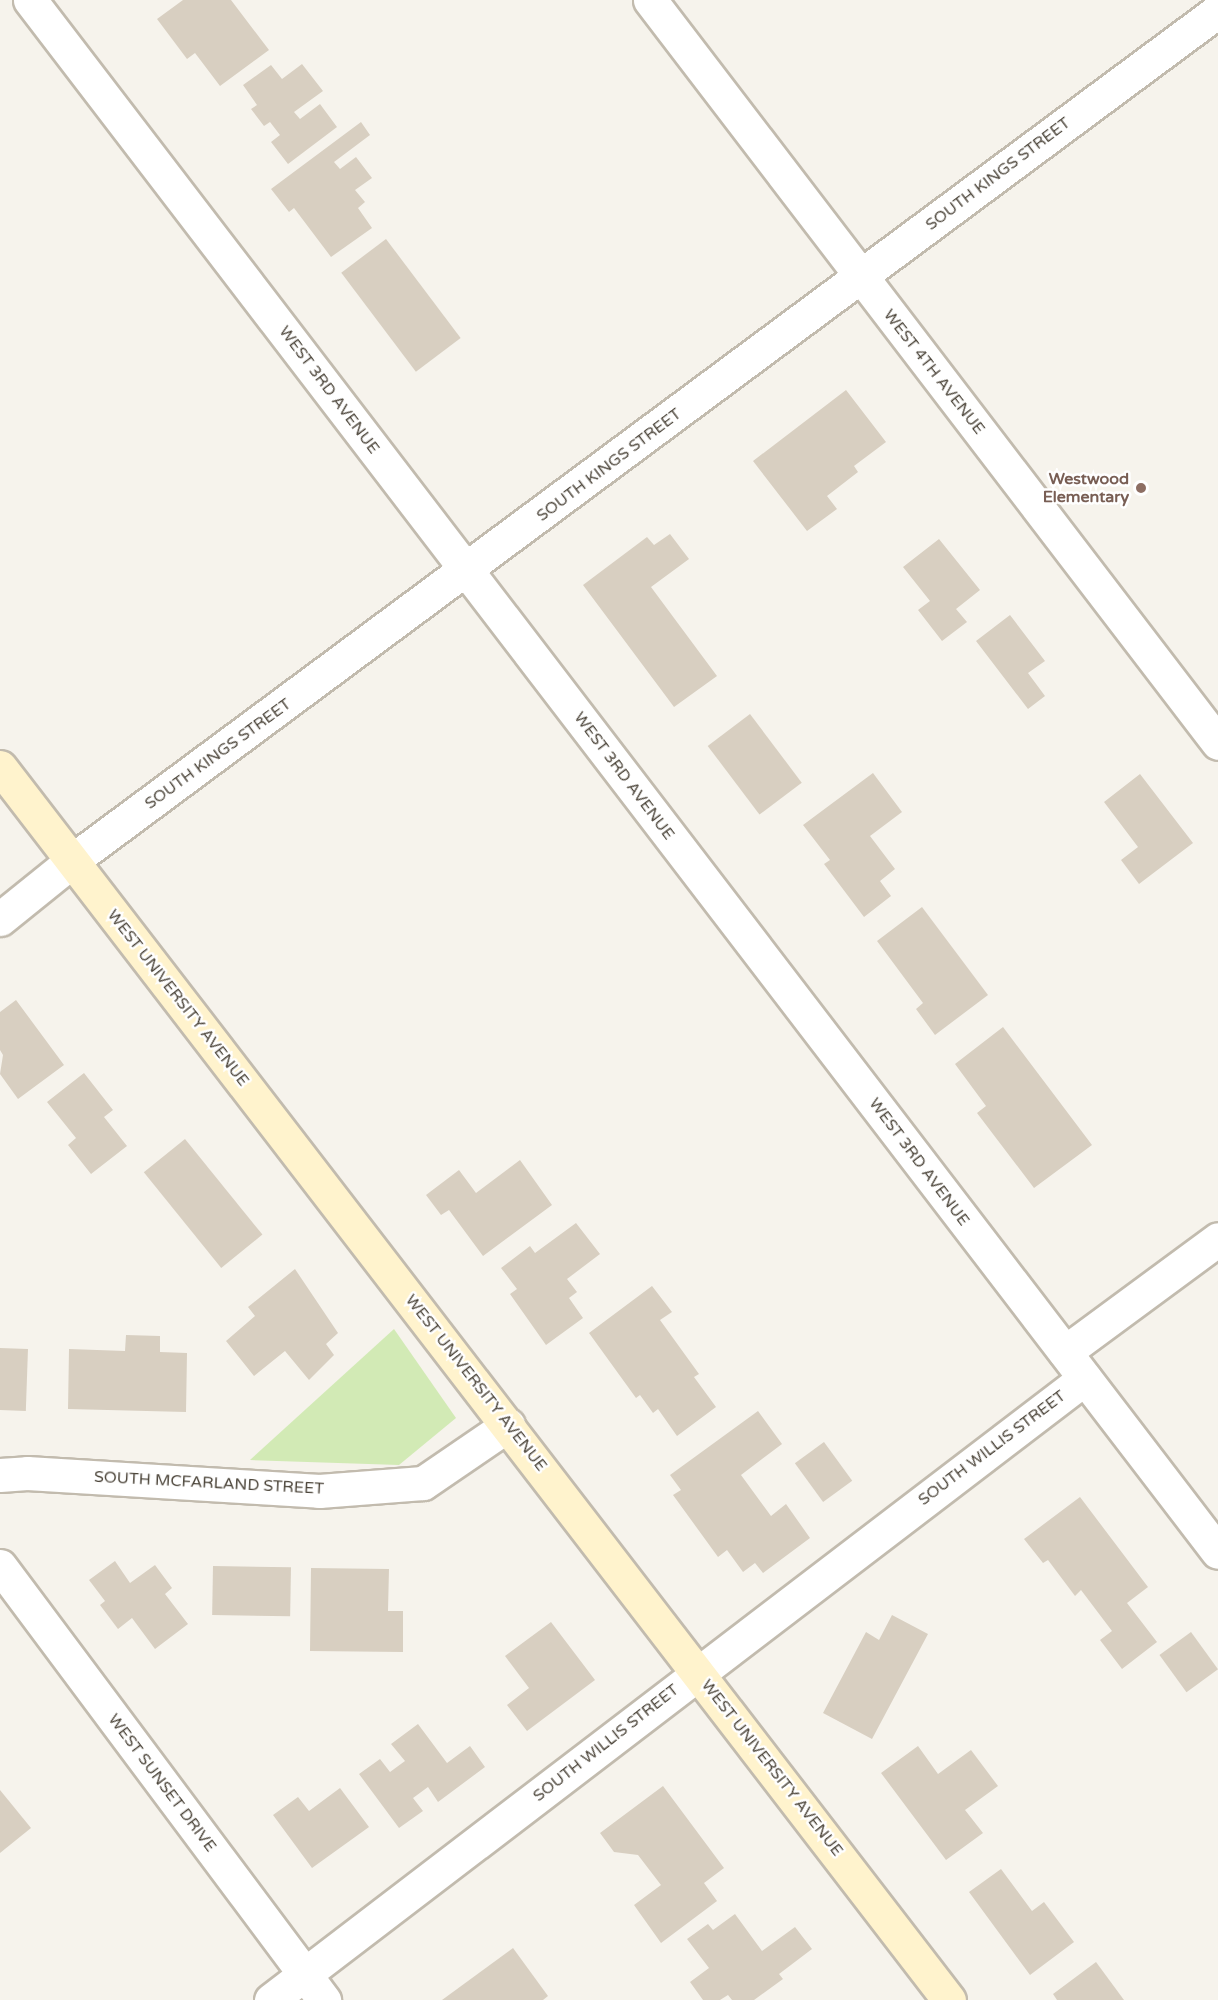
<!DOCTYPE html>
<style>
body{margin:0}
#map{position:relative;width:1218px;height:2000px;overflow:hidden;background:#f6f3ec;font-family:"Varela Round",sans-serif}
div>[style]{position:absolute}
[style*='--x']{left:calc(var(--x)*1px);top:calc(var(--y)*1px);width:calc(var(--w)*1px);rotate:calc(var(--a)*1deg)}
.green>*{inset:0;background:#d2eab5}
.building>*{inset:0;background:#d8cfc1;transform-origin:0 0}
.roads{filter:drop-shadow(2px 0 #c2bbae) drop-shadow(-2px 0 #c2bbae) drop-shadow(0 2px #c2bbae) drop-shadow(0 -2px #c2bbae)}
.street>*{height:33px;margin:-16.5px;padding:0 16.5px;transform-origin:16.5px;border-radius:16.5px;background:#fff}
.secondary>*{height:33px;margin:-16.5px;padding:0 16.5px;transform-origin:16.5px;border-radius:16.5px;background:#fff3cd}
.dots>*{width:16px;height:16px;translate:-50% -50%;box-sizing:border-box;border:3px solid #fff;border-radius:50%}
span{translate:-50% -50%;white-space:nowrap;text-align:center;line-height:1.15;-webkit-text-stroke:5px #fff;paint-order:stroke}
.street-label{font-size:16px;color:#4b4439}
.education-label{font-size:16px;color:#785e54;font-weight:700}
.right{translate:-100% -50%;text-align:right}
</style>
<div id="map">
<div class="green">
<div style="clip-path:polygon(394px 1329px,456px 1418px,399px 1465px,250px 1460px)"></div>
</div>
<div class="building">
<div style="clip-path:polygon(183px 0,231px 0,269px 50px,220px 86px,195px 53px,187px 59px,157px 19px)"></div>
<div style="clip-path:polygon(302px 64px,323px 91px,294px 112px,300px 119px,320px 104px,337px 127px,288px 164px,271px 142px,280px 135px,270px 122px,264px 126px,251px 109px,257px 105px,243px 85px,271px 65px,282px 79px)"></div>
<div style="clip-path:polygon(361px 122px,370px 135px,334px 162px,340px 169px,356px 157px,372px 178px,355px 190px,365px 202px,358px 208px,372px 228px,331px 257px,294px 208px,289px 212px,271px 189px)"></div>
<div style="left:386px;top:239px;width:124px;height:56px;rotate:53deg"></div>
<div style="clip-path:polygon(846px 390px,886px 442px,854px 466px,858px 472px,827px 496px,837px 509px,807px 531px,753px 461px)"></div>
<div style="clip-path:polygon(670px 534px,689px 559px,651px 587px,717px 676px,674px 707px,583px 585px,647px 537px,654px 545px)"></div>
<div style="clip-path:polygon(939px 539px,980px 590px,956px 609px,967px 622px,942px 641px,918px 610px,930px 601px,903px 567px)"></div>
<div style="clip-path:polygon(1010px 615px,1045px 661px,1028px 673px,1045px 696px,1028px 709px,976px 641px)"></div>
<div style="left:750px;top:714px;width:86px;height:53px;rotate:53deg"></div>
<div style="clip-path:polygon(873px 773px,902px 812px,870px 836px,895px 869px,880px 881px,891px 896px,864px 917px,824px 864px,830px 860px,803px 825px)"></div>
<div style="clip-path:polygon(1140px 774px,1193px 843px,1139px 884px,1121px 860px,1138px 847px,1104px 802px)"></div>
<div style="clip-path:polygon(922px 907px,988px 995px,935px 1035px,916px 1009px,923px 1003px,877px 941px)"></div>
<div style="clip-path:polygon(16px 1000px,64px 1065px,18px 1099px,0 1074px,3px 1055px,0 1050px,0 1012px)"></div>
<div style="clip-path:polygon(1003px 1027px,1092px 1145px,1034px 1188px,977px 1113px,986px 1106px,955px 1064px)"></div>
<div style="clip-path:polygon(84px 1073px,113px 1110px,104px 1117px,127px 1146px,91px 1174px,68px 1145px,76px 1138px,47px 1102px)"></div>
<div style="left:185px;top:1139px;width:123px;height:53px;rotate:51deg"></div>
<div style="clip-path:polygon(520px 1160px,552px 1205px,483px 1256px,449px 1210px,441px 1215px,426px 1195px,459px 1170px,476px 1193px)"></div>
<div style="clip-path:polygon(576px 1223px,600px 1254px,567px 1279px,577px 1292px,569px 1298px,583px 1318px,546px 1345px,510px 1294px,517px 1289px,501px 1268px,530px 1246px,535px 1253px)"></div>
<div style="clip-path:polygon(295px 1269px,338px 1333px,326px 1344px,334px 1355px,309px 1380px,285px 1351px,254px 1376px,226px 1341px,255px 1316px,248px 1307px)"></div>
<div style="clip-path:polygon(652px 1286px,672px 1312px,660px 1320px,699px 1374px,694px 1377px,716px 1407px,677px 1436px,658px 1409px,653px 1413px,640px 1395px,636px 1398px,589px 1333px)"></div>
<div style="clip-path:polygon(126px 1335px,160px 1336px,160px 1352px,187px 1353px,186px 1412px,68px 1409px,69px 1349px,125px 1351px)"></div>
<div style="left:0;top:1348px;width:28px;height:62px;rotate:2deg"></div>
<div style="clip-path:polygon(758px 1411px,782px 1444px,741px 1475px,771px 1516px,786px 1504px,810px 1538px,763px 1573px,755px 1563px,743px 1572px,727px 1550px,718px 1557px,673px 1495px,681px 1490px,670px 1475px)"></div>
<div style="left:824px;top:1442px;width:48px;height:36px;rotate:54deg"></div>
<div style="clip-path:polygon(1080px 1497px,1148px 1587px,1127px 1603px,1157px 1642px,1122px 1669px,1100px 1640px,1112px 1631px,1081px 1590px,1075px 1596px,1048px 1560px,1043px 1563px,1024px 1539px)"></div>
<div style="clip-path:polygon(115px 1561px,130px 1583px,155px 1565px,172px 1588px,165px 1594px,188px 1624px,155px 1649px,132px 1618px,118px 1629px,100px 1605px,105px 1601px,89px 1580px)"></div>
<div style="left:213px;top:1566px;width:78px;height:49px;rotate:1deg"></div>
<div style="clip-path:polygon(311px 1568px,389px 1569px,388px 1611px,403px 1611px,403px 1652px,310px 1651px)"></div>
<div style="clip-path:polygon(892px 1615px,928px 1634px,872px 1739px,823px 1713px,866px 1632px,879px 1640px)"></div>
<div style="clip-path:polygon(551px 1622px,595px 1680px,527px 1731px,507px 1705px,529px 1688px,505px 1656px)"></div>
<div style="left:1191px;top:1632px;width:46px;height:39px;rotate:54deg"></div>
<div style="clip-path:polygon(418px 1724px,447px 1763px,470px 1746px,485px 1767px,438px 1802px,428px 1787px,413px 1798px,423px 1811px,399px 1828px,359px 1774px,380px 1759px,390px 1772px,405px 1761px,391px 1744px)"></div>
<div style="clip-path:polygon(918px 1746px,938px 1774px,971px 1750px,998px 1786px,965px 1810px,983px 1833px,946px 1860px,881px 1773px)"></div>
<div style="clip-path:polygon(663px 1786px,724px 1868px,704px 1883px,717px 1901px,661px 1943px,634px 1905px,661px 1885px,638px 1855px,614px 1852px,600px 1833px)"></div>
<div style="clip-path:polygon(340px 1788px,369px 1827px,312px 1868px,273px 1815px,298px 1797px,309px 1811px)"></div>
<div style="clip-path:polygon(0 1790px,31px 1828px,0 1853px)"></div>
<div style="clip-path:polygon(1001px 1869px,1032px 1911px,1044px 1902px,1074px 1942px,1030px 1975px,969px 1892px)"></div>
<div style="clip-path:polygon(735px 1914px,762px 1951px,795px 1927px,812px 1949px,779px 1974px,783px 1979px,754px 2000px,732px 2000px,728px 1995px,720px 2000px,703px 2000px,690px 1982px,709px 1968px,687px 1939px,708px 1924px,713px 1930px)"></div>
<div style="clip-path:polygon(513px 1948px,548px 1996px,543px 2000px,442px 2000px)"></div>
<div style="clip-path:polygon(1096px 1962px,1124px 2000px,1057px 2000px,1053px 1994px)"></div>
</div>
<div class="roads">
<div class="street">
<div style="--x:30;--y:0;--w:1954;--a:52.57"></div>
<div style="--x:650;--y:0;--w:935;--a:52.6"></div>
<div style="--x:0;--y:919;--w:94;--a:-38.9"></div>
<div style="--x:73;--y:860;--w:1425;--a:-36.56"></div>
<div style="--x:1065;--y:1352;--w:190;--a:-36.4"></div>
<div style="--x:0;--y:1475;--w:27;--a:-4"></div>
<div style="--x:27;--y:1473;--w:293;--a:3.5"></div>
<div style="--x:319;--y:1491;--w:104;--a:-4.4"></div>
<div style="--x:423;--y:1483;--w:103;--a:-34.3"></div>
<div style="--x:0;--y:1566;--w:542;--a:53.26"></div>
<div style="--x:271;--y:2000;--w:1024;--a:-37.38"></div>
</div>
<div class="secondary">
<div style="--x:0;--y:767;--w:1556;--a:52.42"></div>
</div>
</div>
<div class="dots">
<div style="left:1141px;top:488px;background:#8d6e63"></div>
</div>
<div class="street-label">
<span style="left:998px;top:174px;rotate:-37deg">SOUTH KINGS STREET</span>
<span style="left:934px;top:372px;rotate:52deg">WEST 4TH AVENUE</span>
<span style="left:329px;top:390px;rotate:53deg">WEST 3RD AVENUE</span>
<span style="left:609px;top:465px;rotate:-37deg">SOUTH KINGS STREET</span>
<span style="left:218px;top:754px;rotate:-36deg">SOUTH KINGS STREET</span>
<span style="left:624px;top:776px;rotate:53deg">WEST 3RD AVENUE</span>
<span style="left:178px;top:998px;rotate:52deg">WEST UNIVERSITY AVENUE</span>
<span style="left:919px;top:1162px;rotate:53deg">WEST 3RD AVENUE</span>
<span style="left:476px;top:1383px;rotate:52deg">WEST UNIVERSITY AVENUE</span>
<span style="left:992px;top:1448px;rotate:-37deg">SOUTH WILLIS STREET</span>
<span style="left:209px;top:1483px;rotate:3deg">SOUTH MCFARLAND STREET</span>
<span style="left:606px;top:1743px;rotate:-38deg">SOUTH WILLIS STREET</span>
<span style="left:772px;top:1768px;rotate:52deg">WEST UNIVERSITY AVENUE</span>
<span style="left:162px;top:1783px;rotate:53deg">WEST SUNSET DRIVE</span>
</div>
<div class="education-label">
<span class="right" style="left:1129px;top:488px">Westwood<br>Elementary</span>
</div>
</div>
